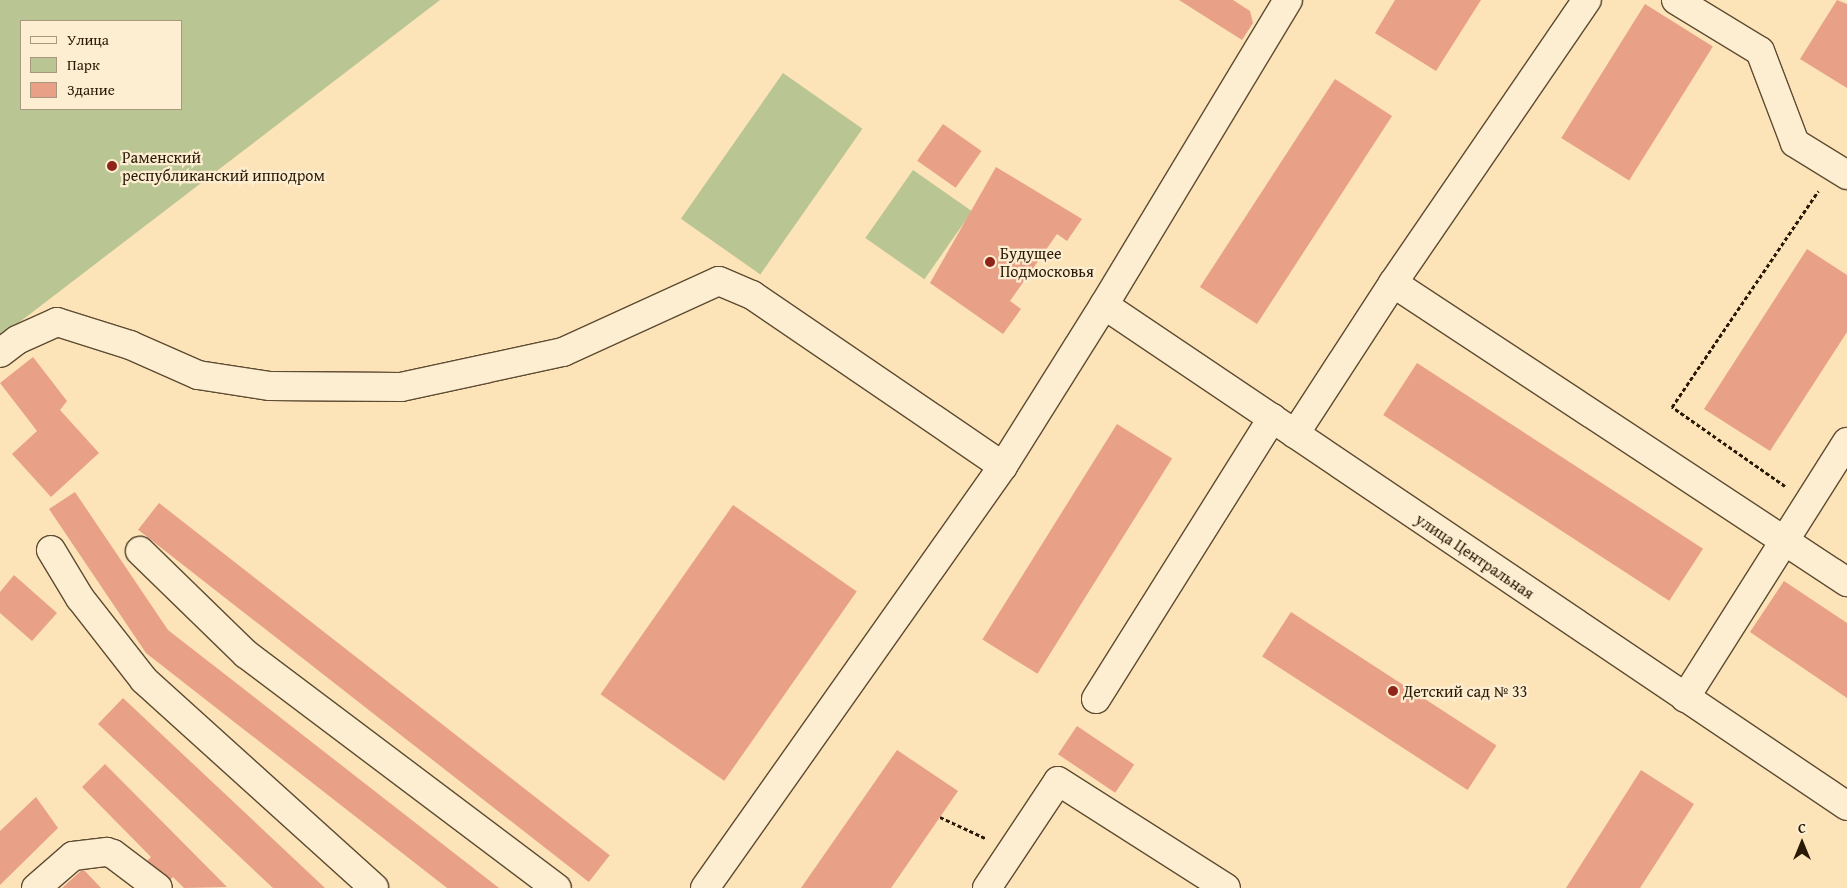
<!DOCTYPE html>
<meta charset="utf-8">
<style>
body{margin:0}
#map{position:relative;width:1847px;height:888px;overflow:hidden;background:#fce3b8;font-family:"Gentium Book Plus",serif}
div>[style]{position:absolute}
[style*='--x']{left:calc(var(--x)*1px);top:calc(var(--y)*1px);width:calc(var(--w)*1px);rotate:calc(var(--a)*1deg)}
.green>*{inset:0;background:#b9c593;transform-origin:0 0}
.building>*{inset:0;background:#e8a186;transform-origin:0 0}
.path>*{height:3px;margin-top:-1.5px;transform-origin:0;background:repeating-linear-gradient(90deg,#291905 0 4px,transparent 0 6.5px)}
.roads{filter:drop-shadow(1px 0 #5e4c32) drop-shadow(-1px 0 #5e4c32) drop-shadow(0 1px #5e4c32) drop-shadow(0 -1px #5e4c32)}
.minor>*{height:28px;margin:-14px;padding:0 14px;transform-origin:14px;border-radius:14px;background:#fdedd1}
.dots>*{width:14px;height:14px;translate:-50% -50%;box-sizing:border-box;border:2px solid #fdedd1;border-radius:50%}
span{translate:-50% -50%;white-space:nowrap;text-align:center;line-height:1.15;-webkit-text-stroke:4.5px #fdedd1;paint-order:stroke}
.poi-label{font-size:16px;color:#291905}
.left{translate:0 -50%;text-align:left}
.street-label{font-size:16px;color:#291905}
.legend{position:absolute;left:20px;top:20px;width:162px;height:90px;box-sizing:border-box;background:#fdedd1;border:1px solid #a8987f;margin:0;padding:6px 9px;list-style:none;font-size:15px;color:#291905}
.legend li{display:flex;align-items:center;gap:10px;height:25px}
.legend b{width:25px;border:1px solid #a8987f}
.north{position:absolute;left:1777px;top:818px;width:50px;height:50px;-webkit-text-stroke:4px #fdedd1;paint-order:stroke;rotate:0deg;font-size:14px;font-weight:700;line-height:20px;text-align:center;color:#291905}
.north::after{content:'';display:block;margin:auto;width:18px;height:22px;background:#291905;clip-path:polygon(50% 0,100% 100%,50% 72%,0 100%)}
</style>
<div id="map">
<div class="green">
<div style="clip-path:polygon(evenodd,0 0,440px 0,0 337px,0 0,21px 21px,181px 21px,181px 109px,21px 109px,21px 21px)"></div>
<div style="left:783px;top:73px;width:97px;height:178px;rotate:35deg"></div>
<div style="left:913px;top:170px;width:72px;height:83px;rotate:35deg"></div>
</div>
<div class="building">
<div style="clip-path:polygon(1179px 0,1233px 0,1250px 11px,1253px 23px,1242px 40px)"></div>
<div style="clip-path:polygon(1395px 0,1481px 0,1436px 71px,1375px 33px)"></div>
<div style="clip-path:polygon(1837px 0,1847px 4px,1847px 88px,1800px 59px)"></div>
<div style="left:1645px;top:4px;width:80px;height:158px;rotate:32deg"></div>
<div style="left:1335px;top:79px;width:68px;height:248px;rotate:33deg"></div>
<div style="left:943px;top:124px;width:47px;height:45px;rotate:35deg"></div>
<div style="clip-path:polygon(996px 167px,1082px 219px,1067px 241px,1057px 234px,1010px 301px,1021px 309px,1003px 334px,930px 283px)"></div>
<div style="clip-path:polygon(1807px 249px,1847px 275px,1847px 332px,1770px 451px,1704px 409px)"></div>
<div style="clip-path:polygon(33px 357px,67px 401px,60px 410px,99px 453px,51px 497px,12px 454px,37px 431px,0 383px)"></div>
<div style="left:1417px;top:363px;width:341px;height:62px;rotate:33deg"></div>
<div style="left:1117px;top:424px;width:65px;height:254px;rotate:32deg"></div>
<div style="clip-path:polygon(75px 492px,168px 630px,499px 888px,447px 888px,146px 653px,49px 509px)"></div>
<div style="left:159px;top:503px;width:572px;height:34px;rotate:38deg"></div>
<div style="left:733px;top:505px;width:151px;height:231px;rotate:35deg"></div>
<div style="clip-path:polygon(14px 575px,57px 613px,32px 641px,0 613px,0 592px)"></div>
<div style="clip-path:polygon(1784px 581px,1847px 623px,1847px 698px,1750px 632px)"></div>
<div style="left:1291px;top:612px;width:245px;height:53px;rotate:33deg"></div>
<div style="clip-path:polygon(123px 698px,325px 888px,273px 888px,98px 724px)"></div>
<div style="left:1077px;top:726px;width:69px;height:34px;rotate:34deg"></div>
<div style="clip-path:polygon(897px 750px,958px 791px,940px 817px,891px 888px,801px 888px)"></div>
<div style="clip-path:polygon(105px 764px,227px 887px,184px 888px,173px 877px,163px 888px,141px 867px,151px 857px,82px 787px)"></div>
<div style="clip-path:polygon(1641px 770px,1694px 804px,1640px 888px,1566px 888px)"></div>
<div style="clip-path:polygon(36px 797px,58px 828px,0 885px,0 831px)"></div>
<div style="clip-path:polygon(83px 869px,101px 888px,62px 888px)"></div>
</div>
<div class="path">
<div style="--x:1785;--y:486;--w:138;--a:-145"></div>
<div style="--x:1672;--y:407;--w:261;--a:-55.9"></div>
<div style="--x:940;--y:817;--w:50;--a:25"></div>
</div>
<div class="roads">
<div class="minor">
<div style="--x:1676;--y:0;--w:98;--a:31.3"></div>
<div style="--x:1760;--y:51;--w:98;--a:69.2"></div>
<div style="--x:1795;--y:143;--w:61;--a:31.6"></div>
<div style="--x:1393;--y:283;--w:544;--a:33.37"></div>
<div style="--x:1104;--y:305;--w:896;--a:33.99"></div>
<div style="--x:0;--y:353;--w:21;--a:-37"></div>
<div style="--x:17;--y:340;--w:44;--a:-24.2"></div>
<div style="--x:57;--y:322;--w:77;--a:17.5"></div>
<div style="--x:130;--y:345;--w:74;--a:23.8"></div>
<div style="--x:198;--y:375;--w:73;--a:8.7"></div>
<div style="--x:270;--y:386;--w:131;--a:0.4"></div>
<div style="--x:401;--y:387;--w:166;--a:-12.2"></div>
<div style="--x:563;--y:352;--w:171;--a:-24.5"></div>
<div style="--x:719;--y:281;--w:36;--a:23"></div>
<div style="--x:752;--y:295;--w:304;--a:34.3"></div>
<div style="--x:1295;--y:434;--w:180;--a:-57"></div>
<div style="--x:1393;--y:283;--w:343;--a:-55.6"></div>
<div style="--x:51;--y:550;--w:56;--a:58.9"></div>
<div style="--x:80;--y:598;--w:104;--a:52"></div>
<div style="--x:144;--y:680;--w:310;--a:42.1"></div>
<div style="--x:140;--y:551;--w:148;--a:44.2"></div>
<div style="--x:246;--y:654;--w:389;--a:37"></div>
<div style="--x:1685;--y:698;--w:303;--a:-57.7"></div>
<div style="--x:1096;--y:699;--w:332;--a:-57.9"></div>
<div style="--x:36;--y:888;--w:49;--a:-40.9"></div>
<div style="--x:73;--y:856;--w:34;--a:-7"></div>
<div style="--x:107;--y:852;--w:6;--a:18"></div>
<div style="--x:113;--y:854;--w:56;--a:37.1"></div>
<div style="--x:705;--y:888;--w:517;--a:-54.77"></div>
<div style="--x:1003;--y:466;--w:190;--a:-57.9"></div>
<div style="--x:1104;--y:305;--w:356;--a:-58.9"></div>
<div style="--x:987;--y:888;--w:128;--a:-56.4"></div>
<div style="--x:1058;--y:781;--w:199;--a:32.5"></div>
</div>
</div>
<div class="dots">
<div style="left:112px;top:166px;background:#8f2418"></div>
<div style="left:990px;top:262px;background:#8f2418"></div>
<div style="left:1393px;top:691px;background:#8f2418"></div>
</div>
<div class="poi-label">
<span class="left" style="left:122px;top:166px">Раменский<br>республиканский ипподром</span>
<span class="left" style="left:1000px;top:262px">Будущее<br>Подмосковья</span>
<span class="left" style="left:1403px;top:691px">Детский сад № 33</span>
</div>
<div class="street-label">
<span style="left:1475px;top:556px;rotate:34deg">улица Центральная</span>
</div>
<ul class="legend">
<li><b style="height:6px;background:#fdedd1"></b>Улица</li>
<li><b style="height:14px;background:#b9c593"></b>Парк</li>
<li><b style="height:14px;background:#e8a186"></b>Здание</li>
</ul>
<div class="north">С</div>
</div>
